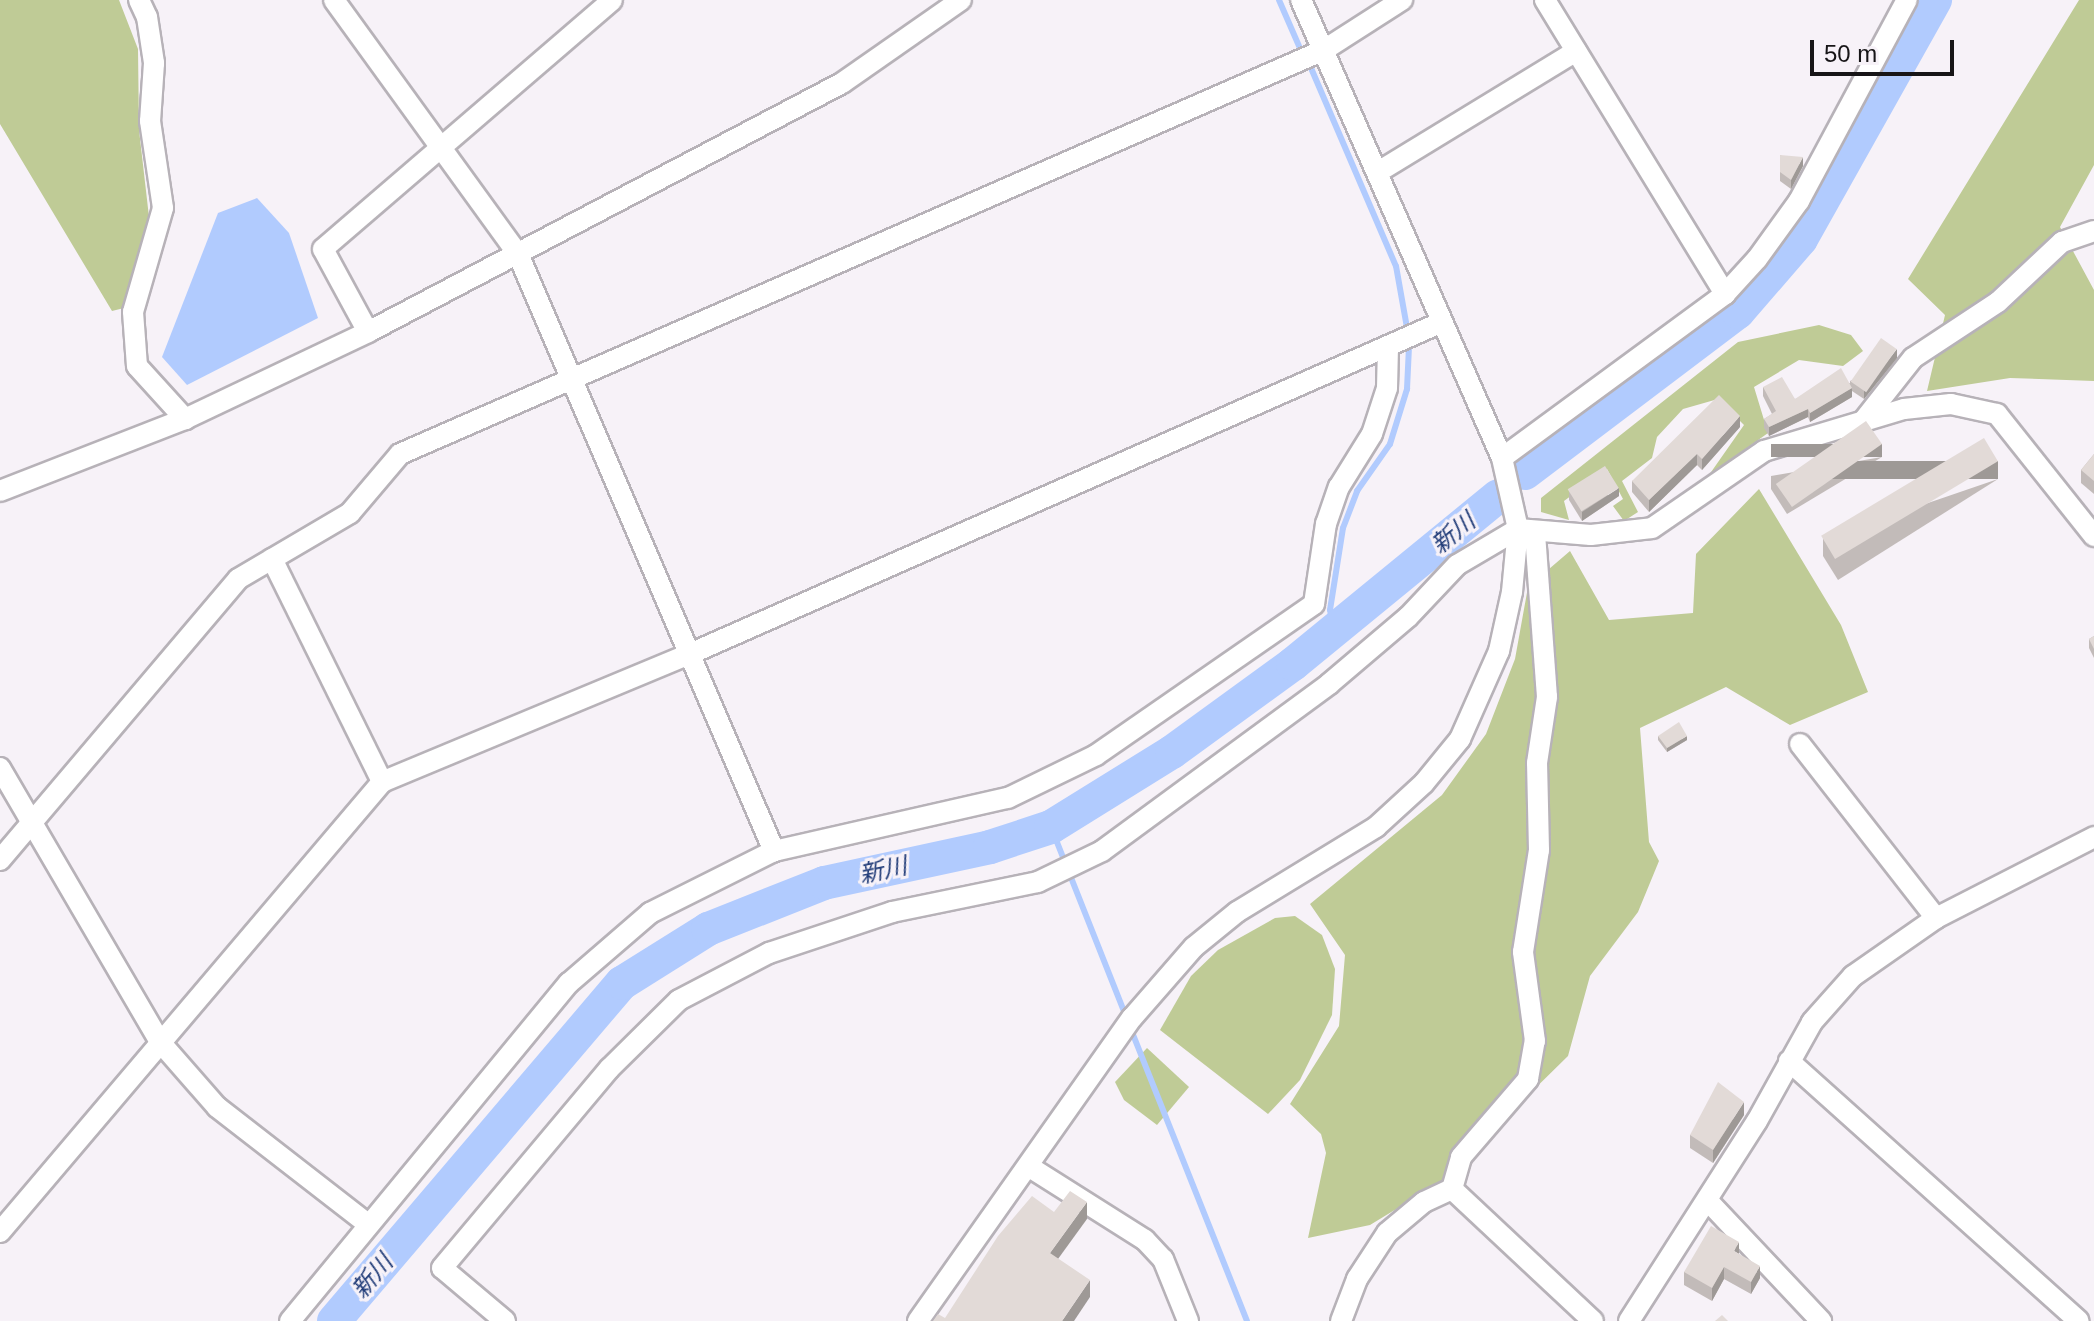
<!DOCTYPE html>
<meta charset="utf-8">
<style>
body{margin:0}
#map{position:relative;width:2094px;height:1321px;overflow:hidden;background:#f7f2f8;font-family:Helvetica,"Noto Sans JP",sans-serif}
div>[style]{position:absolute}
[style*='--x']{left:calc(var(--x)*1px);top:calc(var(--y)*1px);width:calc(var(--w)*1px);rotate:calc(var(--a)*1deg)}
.green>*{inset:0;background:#bfcb96}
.water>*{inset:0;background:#b1cbfe}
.stream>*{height:6px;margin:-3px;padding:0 3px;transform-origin:3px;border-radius:3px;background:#b1cbfe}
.river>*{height:34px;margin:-17px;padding:0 17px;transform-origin:17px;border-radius:17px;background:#b1cbfe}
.roads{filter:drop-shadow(2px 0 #b7b2b8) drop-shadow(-2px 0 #b7b2b8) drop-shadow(0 2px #b7b2b8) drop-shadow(0 -2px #b7b2b8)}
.minor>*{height:20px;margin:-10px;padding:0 10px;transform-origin:10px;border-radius:10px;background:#fff}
.wall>*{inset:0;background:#c2bbb9}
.shaded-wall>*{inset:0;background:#9e9996;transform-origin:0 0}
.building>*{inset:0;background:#e2dad7;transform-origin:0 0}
span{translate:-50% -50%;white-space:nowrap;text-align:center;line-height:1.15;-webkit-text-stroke:6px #f7f2f8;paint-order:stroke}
.water-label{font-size:24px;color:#213c78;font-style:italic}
.scale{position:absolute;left:1810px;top:40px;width:144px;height:36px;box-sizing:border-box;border:4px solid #171517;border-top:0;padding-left:10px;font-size:24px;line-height:28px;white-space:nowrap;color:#171517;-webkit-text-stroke:6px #f7f2f8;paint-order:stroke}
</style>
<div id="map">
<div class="green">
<div style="clip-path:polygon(0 0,119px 0,138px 49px,139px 130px,149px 217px,124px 308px,112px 311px,0 124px)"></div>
<div style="clip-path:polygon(2079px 0,2094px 0,2094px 165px,2060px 227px,2094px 290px,2094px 381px,2010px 378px,1927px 391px,1945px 315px,1908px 279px)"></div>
<div style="clip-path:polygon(1819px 325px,1851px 335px,1863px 351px,1843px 366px,1799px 360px,1754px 387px,1768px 433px,1709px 475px,1744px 425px,1718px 399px,1683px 409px,1657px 437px,1652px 458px,1622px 481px,1638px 512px,1624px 521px,1613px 506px,1623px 499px,1607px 469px,1564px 501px,1569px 520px,1541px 512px,1541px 498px,1738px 342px)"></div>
<div style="clip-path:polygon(1759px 489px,1841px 625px,1868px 692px,1790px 725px,1726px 687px,1640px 728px,1649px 842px,1659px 861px,1638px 912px,1590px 976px,1568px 1056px,1439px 1183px,1370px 1225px,1308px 1238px,1326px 1153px,1321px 1134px,1290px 1104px,1339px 1026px,1345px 955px,1310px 904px,1442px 795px,1486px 734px,1515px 659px,1528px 587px,1570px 551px,1609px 620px,1693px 613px,1696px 554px)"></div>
<div style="clip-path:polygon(1295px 916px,1322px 935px,1335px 969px,1332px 1015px,1300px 1080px,1268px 1114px,1160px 1030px,1191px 976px,1218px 950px,1275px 918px)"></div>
<div style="clip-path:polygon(1147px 1048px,1189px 1087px,1157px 1125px,1124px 1100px,1115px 1082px)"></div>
</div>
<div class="water">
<div style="clip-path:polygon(257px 198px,289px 233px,318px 318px,187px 385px,162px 357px,218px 213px)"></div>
</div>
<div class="stream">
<div style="--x:1279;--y:0;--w:50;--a:66.5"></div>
<div style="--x:1311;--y:68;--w:215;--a:66.8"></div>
<div style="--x:1396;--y:266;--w:63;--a:79.9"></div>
<div style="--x:1333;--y:633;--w:23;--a:-97"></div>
<div style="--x:1330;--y:610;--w:83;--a:-81"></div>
<div style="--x:1343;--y:528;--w:40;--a:-69"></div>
<div style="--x:1357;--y:491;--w:57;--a:-54.9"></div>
<div style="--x:1390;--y:444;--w:58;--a:-72.8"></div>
<div style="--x:1407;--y:389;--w:42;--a:-87.3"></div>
<div style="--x:1051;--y:827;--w:203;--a:68.4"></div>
<div style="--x:1130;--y:1027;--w:316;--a:68.3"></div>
</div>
<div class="river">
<div style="--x:1525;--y:473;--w:267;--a:-37.1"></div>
<div style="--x:1738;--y:312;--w:96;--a:-49.2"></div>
<div style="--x:1801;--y:239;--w:274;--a:-60.7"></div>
<div style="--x:334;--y:1321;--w:444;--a:-49.6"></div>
<div style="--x:622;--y:983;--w:102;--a:-32.1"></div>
<div style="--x:708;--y:929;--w:125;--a:-21.6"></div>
<div style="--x:824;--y:883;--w:170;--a:-12.2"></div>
<div style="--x:990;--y:847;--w:64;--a:-18.2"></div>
<div style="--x:1051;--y:827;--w:142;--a:-31.8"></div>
<div style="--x:1172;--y:752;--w:150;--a:-36"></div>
<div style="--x:1293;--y:664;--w:265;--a:-39.3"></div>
</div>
<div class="roads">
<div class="minor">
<div style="--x:139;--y:0;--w:19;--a:65"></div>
<div style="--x:147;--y:17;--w:47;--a:81.3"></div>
<div style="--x:154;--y:63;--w:58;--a:93.9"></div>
<div style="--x:150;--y:121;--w:88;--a:81.5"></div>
<div style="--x:163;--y:208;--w:108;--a:106.1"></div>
<div style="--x:133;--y:312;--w:54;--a:85.8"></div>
<div style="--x:137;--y:366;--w:72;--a:47.8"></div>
<div style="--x:334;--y:0;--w:314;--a:54.1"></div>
<div style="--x:518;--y:254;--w:650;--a:66.79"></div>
<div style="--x:1545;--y:0;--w:345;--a:58.5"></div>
<div style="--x:1378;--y:172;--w:232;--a:-31.4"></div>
<div style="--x:368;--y:332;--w:94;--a:-118.5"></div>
<div style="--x:323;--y:249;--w:381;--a:-40.7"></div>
<div style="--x:1864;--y:420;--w:79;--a:-51.7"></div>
<div style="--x:1913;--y:358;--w:102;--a:-33.4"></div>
<div style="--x:1998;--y:302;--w:88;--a:-43.2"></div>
<div style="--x:2062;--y:242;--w:34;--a:-19"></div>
<div style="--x:1502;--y:458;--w:277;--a:-36.3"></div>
<div style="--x:1725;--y:294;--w:47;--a:-47.6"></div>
<div style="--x:1757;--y:259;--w:72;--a:-54.1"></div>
<div style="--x:1799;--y:201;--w:228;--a:-61.8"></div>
<div style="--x:0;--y:491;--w:199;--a:-21.3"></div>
<div style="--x:185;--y:419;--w:203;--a:-25.4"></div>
<div style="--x:368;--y:332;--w:535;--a:-27.71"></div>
<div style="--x:842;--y:83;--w:145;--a:-34.9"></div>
<div style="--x:272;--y:559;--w:249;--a:63.7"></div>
<div style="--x:1800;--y:744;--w:221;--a:52"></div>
<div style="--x:0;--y:768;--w:319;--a:59.7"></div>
<div style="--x:161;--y:1043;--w:85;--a:48.8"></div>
<div style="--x:217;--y:1107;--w:191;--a:37.8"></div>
<div style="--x:0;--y:860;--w:368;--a:-49.7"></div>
<div style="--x:238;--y:579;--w:130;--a:-30.5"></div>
<div style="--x:350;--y:513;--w:77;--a:-49.7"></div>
<div style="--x:400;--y:454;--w:1008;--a:-23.62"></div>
<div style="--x:1324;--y:50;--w:93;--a:-32.7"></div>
<div style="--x:1789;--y:1061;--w:389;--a:41.9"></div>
<div style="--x:1028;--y:1166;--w:138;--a:32.3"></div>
<div style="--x:1145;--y:1240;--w:26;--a:47"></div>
<div style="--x:1163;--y:1259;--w:67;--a:68"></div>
<div style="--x:1452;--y:1189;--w:193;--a:43.1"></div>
<div style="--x:1708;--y:1201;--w:165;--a:46.7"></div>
<div style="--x:0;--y:1232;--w:590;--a:-49.67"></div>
<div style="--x:382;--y:782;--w:336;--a:-22.6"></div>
<div style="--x:692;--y:653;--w:818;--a:-23.81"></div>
<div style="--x:290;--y:1321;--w:438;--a:-50.5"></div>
<div style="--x:569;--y:983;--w:107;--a:-40.8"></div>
<div style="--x:650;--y:913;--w:139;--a:-26.6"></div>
<div style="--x:774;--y:851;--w:240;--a:-12.8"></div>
<div style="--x:1008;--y:798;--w:98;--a:-26"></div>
<div style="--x:1096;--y:755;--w:265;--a:-34.7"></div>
<div style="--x:1314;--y:604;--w:81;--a:-81.5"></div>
<div style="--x:1326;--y:524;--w:39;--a:-71"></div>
<div style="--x:1339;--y:487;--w:62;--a:-58.1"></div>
<div style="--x:1372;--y:434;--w:48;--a:-71.9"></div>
<div style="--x:1387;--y:388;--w:41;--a:-88.6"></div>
<div style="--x:505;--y:1321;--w:82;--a:-139.9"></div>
<div style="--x:442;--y:1268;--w:260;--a:-50"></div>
<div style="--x:609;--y:1069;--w:98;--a:-44.6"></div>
<div style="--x:679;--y:1000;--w:102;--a:-27.6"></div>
<div style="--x:769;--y:953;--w:130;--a:-18.4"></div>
<div style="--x:892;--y:912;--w:149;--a:-11.6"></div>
<div style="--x:1038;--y:882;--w:71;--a:-25.8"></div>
<div style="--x:1102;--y:851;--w:282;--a:-36.3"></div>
<div style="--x:1329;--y:684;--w:104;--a:-40.3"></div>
<div style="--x:1408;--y:617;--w:71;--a:-46.7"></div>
<div style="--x:1457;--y:565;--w:71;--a:-30.5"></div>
<div style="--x:1518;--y:529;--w:73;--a:4.7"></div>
<div style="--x:1591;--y:535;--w:61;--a:-6.5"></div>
<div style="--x:1652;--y:528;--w:136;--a:-34.5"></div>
<div style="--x:1764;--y:451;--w:146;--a:-16.7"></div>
<div style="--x:1904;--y:409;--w:47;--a:-6.1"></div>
<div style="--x:1951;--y:404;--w:47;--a:12.3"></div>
<div style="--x:1997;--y:414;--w:156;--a:51.5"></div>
<div style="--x:918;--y:1321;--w:371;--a:-54.8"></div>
<div style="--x:1132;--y:1018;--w:94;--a:-48.9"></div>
<div style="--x:1194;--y:947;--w:55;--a:-39.1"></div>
<div style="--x:1237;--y:912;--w:163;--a:-31.4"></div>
<div style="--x:1376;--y:827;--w:65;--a:-42.5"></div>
<div style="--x:1424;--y:783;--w:57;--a:-50.7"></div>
<div style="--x:1460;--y:739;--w:96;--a:-66.1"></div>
<div style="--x:1499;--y:651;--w:60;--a:-77.6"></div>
<div style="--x:1512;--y:592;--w:63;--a:-84.6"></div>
<div style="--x:1518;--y:529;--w:73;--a:-102.7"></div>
<div style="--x:1502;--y:458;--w:500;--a:-113.69"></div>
<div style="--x:1341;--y:1321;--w:45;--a:-69.1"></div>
<div style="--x:1357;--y:1279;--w:55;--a:-56.9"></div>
<div style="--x:1387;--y:1233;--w:48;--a:-40"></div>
<div style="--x:1424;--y:1202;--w:31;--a:-25"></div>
<div style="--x:1452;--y:1189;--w:33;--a:-74"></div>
<div style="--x:1461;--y:1157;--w:103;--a:-49.3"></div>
<div style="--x:1528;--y:1079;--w:39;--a:-80"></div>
<div style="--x:1535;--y:1041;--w:90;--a:-97.7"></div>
<div style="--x:1523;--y:952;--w:103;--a:-81.1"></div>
<div style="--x:1539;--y:850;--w:87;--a:-91.3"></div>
<div style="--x:1537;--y:763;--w:67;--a:-81.4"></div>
<div style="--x:1547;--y:697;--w:165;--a:-94.2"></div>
<div style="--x:1629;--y:1321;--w:237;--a:-57.4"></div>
<div style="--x:1757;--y:1121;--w:113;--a:-60.9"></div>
<div style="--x:1812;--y:1022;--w:62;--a:-48.3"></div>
<div style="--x:1853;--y:976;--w:101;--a:-34.9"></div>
<div style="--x:1936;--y:918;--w:178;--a:-27.1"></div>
</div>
</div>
<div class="wall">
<div style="clip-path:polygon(1780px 155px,1803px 166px,1791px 189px,1780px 181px)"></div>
<div style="clip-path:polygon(1897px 358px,1864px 399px,1852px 391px,1852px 397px,1810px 422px,1808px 417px,1769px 436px,1764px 428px,1764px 419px,1772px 414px,1763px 396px,1763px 387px,1795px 399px,1850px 383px,1850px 381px)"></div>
<div style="clip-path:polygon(1740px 427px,1702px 470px,1697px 465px,1649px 512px,1632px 492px,1632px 481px)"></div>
<div style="clip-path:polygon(2094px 454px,2094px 494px,2081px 483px,2081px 470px)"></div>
<div style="clip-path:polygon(1882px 457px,1787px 514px,1771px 489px,1771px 476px)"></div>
<div style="clip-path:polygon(1998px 479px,1838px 580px,1823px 556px,1823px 539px)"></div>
<div style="clip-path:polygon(1569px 491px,1619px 496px,1582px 521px,1569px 500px)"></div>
<div style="clip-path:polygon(2094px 636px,2094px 658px,2089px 648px,2089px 639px)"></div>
<div style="clip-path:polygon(1658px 736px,1687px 740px,1667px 752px,1658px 740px)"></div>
<div style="clip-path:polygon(1744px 1115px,1713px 1163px,1690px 1148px,1690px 1135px)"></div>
<div style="clip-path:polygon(1739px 1254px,1760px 1278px,1751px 1294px,1724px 1279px,1712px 1301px,1684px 1285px,1684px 1272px)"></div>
</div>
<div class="shaded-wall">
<div style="clip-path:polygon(1803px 157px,1803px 166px,1791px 189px,1791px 180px)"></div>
<div style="clip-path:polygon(1897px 349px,1897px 358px,1864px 399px,1864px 391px)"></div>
<div style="clip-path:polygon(1852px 388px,1852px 397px,1810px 422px,1810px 413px)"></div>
<div style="clip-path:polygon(1808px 409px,1808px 417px,1769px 436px,1769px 427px)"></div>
<div style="clip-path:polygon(1740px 416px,1740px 427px,1702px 470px,1702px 459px)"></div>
<div style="left:1882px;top:444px;width:13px;height:111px;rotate:90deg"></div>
<div style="clip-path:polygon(1697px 454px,1697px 465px,1649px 512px,1649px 500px)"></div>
<div style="left:1998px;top:461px;width:18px;height:189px;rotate:90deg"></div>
<div style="clip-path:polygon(1619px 488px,1619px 496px,1582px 521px,1582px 512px)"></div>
<div style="clip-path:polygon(1687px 736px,1687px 740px,1667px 752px,1667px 748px)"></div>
<div style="clip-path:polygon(1744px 1102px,1744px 1115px,1713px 1163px,1713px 1150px)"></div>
<div style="clip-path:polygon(1087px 1202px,1087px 1219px,1050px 1270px,1050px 1253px)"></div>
<div style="clip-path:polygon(1739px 1242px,1739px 1254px,1734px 1251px)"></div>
<div style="clip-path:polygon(1760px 1266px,1760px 1278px,1751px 1294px,1751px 1282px)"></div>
<div style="clip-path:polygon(1724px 1267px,1724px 1279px,1712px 1301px,1712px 1288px)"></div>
<div style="clip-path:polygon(1090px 1280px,1090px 1297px,1074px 1321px,1062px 1321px)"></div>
</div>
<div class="building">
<div style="clip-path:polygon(1780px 155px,1803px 157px,1791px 180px,1780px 172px)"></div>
<div style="left:1881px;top:338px;width:19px;height:53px;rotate:35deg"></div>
<div style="clip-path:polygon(1841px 368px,1852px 388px,1810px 413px,1808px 409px,1769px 427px,1764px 419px,1776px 411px,1763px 387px,1782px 377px,1795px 399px)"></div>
<div style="clip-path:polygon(1719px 395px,1740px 416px,1702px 459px,1697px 454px,1649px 500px,1632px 481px)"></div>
<div style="left:1866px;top:421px;width:28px;height:110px;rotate:55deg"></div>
<div style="left:1984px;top:438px;width:27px;height:190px;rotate:59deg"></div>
<div style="clip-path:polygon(2094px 454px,2094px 481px,2081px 470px)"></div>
<div style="left:1605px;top:466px;width:26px;height:44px;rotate:58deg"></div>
<div style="clip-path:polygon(2094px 636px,2094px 649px,2089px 639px)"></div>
<div style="clip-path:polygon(1679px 722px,1687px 736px,1667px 748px,1658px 736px)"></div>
<div style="clip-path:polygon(1718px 1082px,1744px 1102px,1713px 1150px,1690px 1135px)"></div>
<div style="clip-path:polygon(1070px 1191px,1087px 1202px,1050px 1253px,1090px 1280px,1062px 1321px,933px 1321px,938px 1314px,945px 1318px,998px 1236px,1032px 1196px,1054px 1212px)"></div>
<div style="clip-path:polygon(1711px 1226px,1739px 1242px,1734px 1251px,1760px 1266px,1751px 1282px,1724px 1267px,1712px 1288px,1684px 1272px)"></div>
<div style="clip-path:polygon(1722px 1315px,1728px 1321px,1715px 1321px)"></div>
</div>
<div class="water-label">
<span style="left:1453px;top:533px;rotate:-39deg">新川</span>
<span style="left:883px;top:870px;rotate:-12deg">新川</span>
<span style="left:372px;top:1276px;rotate:-50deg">新川</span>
</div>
<div class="scale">50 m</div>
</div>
